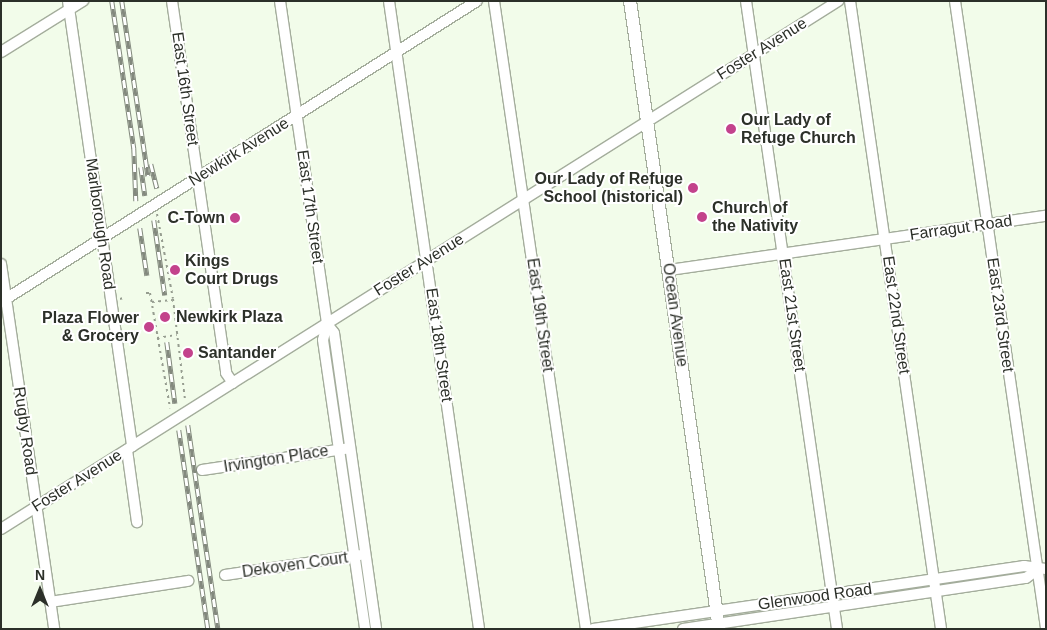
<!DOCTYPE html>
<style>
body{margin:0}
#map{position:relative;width:1047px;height:630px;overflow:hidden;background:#f2fcea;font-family:Arial,sans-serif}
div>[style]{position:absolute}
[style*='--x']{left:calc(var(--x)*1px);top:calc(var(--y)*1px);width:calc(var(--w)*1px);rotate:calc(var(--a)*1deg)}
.path>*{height:2px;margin-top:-1px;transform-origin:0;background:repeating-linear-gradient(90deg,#969d90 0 2.5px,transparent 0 6.5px)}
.roads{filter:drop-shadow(1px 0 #a4ad9c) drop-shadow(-1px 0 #a4ad9c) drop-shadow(0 1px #a4ad9c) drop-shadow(0 -1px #a4ad9c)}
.minor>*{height:10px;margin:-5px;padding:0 5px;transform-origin:5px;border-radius:5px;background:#fff}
.major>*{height:12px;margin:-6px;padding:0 6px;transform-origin:6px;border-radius:6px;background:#fff}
.rail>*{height:4.5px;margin-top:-2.25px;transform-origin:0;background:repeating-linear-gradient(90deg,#fff 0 8px,#83897e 0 16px);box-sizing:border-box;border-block:1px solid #83897e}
.dots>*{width:14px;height:14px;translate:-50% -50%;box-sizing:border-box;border:2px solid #fff;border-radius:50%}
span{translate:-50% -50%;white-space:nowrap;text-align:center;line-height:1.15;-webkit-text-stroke:4px #fff;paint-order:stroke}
.street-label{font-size:16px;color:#2c3029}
.poi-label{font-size:16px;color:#2c3029;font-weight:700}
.left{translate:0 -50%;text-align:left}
.right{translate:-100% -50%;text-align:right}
.frame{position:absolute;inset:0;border:2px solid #2c3029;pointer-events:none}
.north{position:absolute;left:15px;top:565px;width:50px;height:50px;-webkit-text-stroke:4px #fff;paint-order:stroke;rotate:0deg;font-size:14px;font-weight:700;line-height:20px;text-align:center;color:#2c3029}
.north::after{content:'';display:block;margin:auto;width:18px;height:22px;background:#2c3029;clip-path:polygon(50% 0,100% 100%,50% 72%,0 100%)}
</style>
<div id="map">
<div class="path">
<div style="--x:157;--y:214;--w:86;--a:79.3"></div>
<div style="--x:173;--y:299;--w:101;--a:83.2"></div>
<div style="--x:146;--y:293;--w:4;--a:0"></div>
<div style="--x:150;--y:293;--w:117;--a:80.1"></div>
<div style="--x:120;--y:299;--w:6;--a:-18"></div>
<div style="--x:152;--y:302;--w:20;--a:-6"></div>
<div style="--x:157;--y:338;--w:20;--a:-9"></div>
</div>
<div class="roads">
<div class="minor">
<div style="--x:68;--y:1;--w:450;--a:81.8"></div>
<div style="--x:172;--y:1;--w:376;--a:81.7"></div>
<div style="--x:226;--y:373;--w:12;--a:55"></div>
<div style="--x:280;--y:1;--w:326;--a:81.7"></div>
<div style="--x:327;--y:324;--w:16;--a:104"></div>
<div style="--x:323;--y:340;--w:292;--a:81.7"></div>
<div style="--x:389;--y:1;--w:634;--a:81.84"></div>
<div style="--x:494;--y:1;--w:635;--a:81.67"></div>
<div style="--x:746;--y:1;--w:635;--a:81.75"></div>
<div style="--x:850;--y:1;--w:635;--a:81.75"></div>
<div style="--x:955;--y:1;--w:634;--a:81.74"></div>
<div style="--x:1;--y:52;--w:97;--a:-31.9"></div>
<div style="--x:1;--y:264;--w:369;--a:81.7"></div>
<div style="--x:669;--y:270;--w:381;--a:-8.2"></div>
<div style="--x:1;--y:302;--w:563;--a:-32.31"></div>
<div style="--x:327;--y:324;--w:11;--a:52"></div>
<div style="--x:334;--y:333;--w:299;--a:81.9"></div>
<div style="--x:127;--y:450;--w:73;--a:82.1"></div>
<div style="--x:202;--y:470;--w:145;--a:-8.4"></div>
<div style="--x:1;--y:529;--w:990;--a:-32.24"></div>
<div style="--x:225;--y:575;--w:136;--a:-8.4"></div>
<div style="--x:50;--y:602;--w:140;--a:-8.7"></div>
<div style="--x:593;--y:629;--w:436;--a:-8.3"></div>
<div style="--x:1024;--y:566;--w:22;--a:8"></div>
<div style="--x:683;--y:629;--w:347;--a:-8.5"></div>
<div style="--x:1026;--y:578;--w:14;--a:-36"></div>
</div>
<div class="major">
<div style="--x:630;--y:1;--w:634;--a:81.93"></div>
</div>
</div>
<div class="rail">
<div style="--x:112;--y:1;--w:149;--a:81.5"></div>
<div style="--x:134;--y:148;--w:53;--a:87.8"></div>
<div style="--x:122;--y:1;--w:177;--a:81.5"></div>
<div style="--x:151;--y:164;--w:25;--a:76"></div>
<div style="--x:141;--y:167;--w:29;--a:82"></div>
<div style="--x:154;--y:220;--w:76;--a:81.7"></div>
<div style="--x:140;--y:228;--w:48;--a:81.5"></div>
<div style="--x:167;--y:342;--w:62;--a:82.5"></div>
<div style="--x:188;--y:425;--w:206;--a:81.6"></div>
<div style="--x:179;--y:430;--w:201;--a:81.7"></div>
</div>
<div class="dots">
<div style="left:731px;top:129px;background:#c3428c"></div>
<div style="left:693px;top:188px;background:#c3428c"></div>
<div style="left:702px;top:217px;background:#c3428c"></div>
<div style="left:235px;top:218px;background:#c3428c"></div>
<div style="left:175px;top:270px;background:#c3428c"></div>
<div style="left:165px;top:317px;background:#c3428c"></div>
<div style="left:149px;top:327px;background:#c3428c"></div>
<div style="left:188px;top:353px;background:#c3428c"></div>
</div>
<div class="street-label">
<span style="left:762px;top:49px;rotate:-32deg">Foster Avenue</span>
<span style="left:185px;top:89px;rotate:82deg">East 16th Street</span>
<span style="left:239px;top:152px;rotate:-32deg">Newkirk Avenue</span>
<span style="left:310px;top:207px;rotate:82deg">East 17th Street</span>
<span style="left:100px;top:224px;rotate:82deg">Marlborough Road</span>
<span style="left:961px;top:228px;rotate:-8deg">Farragut Road</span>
<span style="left:419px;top:265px;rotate:-32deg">Foster Avenue</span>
<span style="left:540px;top:315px;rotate:82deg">East 19th Street</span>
<span style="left:675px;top:315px;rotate:82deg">Ocean Avenue</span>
<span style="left:792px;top:315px;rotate:82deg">East 21st Street</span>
<span style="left:896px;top:315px;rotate:82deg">East 22nd Street</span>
<span style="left:1000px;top:315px;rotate:82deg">East 23rd Street</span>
<span style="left:439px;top:345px;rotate:82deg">East 18th Street</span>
<span style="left:25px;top:431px;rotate:82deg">Rugby Road</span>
<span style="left:276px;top:459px;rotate:-9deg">Irvington Place</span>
<span style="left:77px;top:481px;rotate:-32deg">Foster Avenue</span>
<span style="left:295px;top:565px;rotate:-8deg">Dekoven Court</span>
<span style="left:815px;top:597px;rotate:-8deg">Glenwood Road</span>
</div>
<div class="poi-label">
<span class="left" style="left:741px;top:129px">Our Lady of<br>Refuge Church</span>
<span class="right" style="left:683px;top:188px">Our Lady of Refuge<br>School (historical)</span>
<span class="left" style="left:712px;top:217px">Church of<br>the Nativity</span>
<span class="right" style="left:225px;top:218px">C-Town</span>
<span class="left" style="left:185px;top:270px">Kings<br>Court Drugs</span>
<span class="left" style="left:176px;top:317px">Newkirk Plaza</span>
<span class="right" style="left:139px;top:327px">Plaza Flower<br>&amp; Grocery</span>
<span class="left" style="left:198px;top:353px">Santander</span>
</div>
<div class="frame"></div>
<div class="north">N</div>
</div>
